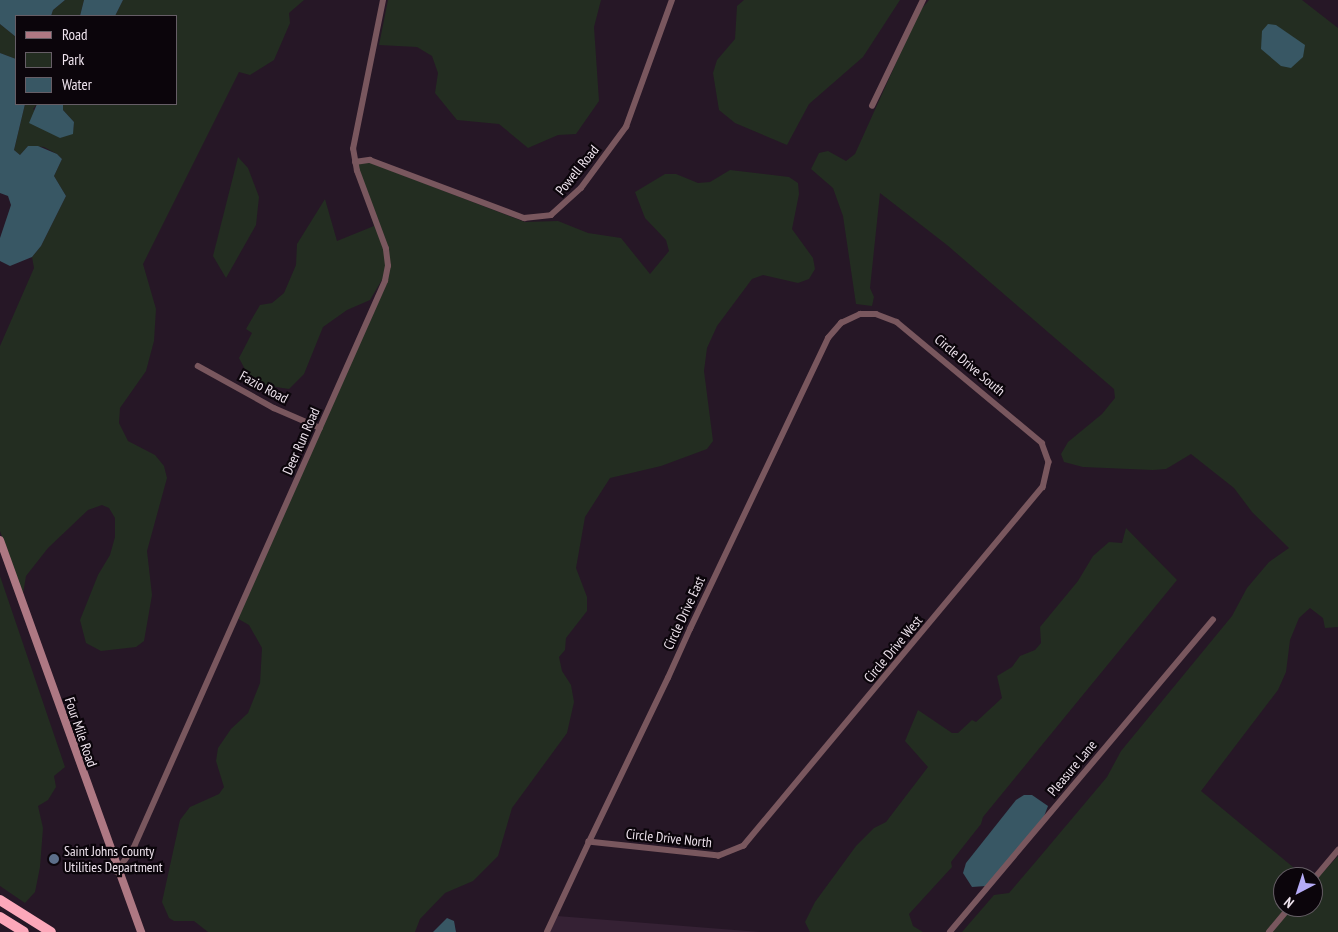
<!DOCTYPE html>
<style>
body{margin:0}
#map{position:relative;width:1338px;height:932px;overflow:hidden;background:#261726;font-family:"PT Sans Narrow",sans-serif}
div>[style]{position:absolute}
[style*='--x']{left:calc(var(--x)*1px);top:calc(var(--y)*1px);width:calc(var(--w)*1px);rotate:calc(var(--a)*1deg)}
.built>*{inset:0;background:#352134}
.green>*{inset:0;background:#232d21}
.water>*{inset:0;background:#385764}
.street>*{height:5.5px;margin:-2.75px;padding:0 2.75px;transform-origin:2.75px;border-radius:2.75px;background:#79575e}
.secondary>*{height:8px;margin:-4px;padding:0 4px;transform-origin:4px;border-radius:4px;background:#ae7883}
.highway>*{height:10px;margin:-5px;padding:0 5px;transform-origin:5px;border-radius:5px;background:#fca8ba}
.dots>*{width:14px;height:14px;translate:-50% -50%;box-sizing:border-box;border:2px solid #0b050b;border-radius:50%}
span{translate:-50% -50%;white-space:nowrap;text-align:center;line-height:1.15;-webkit-text-stroke:4.5px #0b050b;paint-order:stroke}
.street-label{font-size:14px;color:#efe4ee}
.poi-label{font-size:14px;color:#efe4ee}
.left{translate:0 -50%;text-align:left}
.legend{position:absolute;left:15px;top:15px;width:162px;height:90px;box-sizing:border-box;background:#0b050b;border:1px solid #665e66;margin:0;padding:6px 9px;list-style:none;font-size:15px;color:#efe4ee}
.legend li{display:flex;align-items:center;gap:10px;height:25px}
.legend b{width:25px;border:1px solid #665e66}
.north{position:absolute;left:1273px;top:867px;width:50px;height:50px;box-sizing:border-box;background:#0b050b;border:1px solid #665e66;border-radius:50%;rotate:220deg;font-size:14px;font-weight:700;line-height:20px;text-align:center;color:#efe4ee}
.north::after{content:'';display:block;margin:auto;width:18px;height:22px;background:#b6acf8;clip-path:polygon(50% 0,100% 100%,50% 72%,0 100%)}
</style>
<div id="map">
<div class="built">
<div style="clip-path:polygon(557px 916px,760px 932px,549px 932px)"></div>
</div>
<div class="green">
<div style="clip-path:polygon(65px 0,84px 0,80px 16px,51px 16px,53px 10px)"></div>
<div style="clip-path:polygon(123px 0,304px 0,289px 13px,290px 23px,274px 60px,250px 75px,239px 72px,143px 264px,156px 309px,154px 341px,146px 371px,120px 408px,119px 423px,128px 441px,155px 455px,164px 466px,167px 478px,147px 551px,152px 595px,144px 641px,136px 647px,101px 651px,86px 643px,80px 620px,98px 575px,110px 555px,115px 537px,115px 518px,109px 508px,102px 505px,88px 510px,48px 548px,26px 576px,23px 594px,0 531px,0 346px,34px 268px,32px 257px,41px 246px,66px 196px,54px 176px,62px 159px,57px 154px,44px 147px,28px 146px,20px 155px,14px 150px,25px 104px,37px 104px,33px 109px,60px 138px,73px 131px,74px 122px,63px 110px,63px 104px,176px 104px,176px 16px,115px 16px)"></div>
<div style="clip-path:polygon(388px 0,601px 0,594px 27px,599px 101px,576px 134px,558px 135px,528px 148px,499px 124px,457px 120px,435px 93px,438px 73px,432px 56px,417px 47px,379px 45px)"></div>
<div style="clip-path:polygon(744px 0,900px 0,863px 57px,809px 104px,787px 145px,735px 123px,719px 110px,713px 73px,717px 60px,735px 39px,737px 6px)"></div>
<div style="clip-path:polygon(929px 0,1302px 0,1338px 28px,1338px 627px,1325px 628px,1323px 618px,1310px 608px,1299px 618px,1290px 640px,1286px 672px,1278px 690px,1201px 791px,1305px 877px,1283px 877px,1283px 907px,1313px 907px,1313px 883px,1338px 856px,1338px 932px,962px 932px,994px 895px,1009px 893px,1038px 859px,1107px 777px,1121px 751px,1232px 616px,1247px 588px,1269px 562px,1289px 548px,1252px 512px,1234px 488px,1191px 454px,1166px 469px,1153px 470px,1083px 467px,1064px 462px,1061px 454px,1068px 442px,1102px 414px,1115px 398px,1114px 389px,947px 245px,880px 193px,870px 288px,874px 297px,872px 306px,856px 304px,843px 216px,833px 188px,811px 169px,819px 153px,828px 151px,846px 161px,855px 154px,919px 12px)"></div>
<div style="clip-path:polygon(0 24px,16px 37px,16px 59px,0 53px)"></div>
<div style="clip-path:polygon(238px 157px,248px 168px,259px 197px,256px 225px,226px 278px,213px 256px)"></div>
<div style="clip-path:polygon(358px 158px,525px 222px,558px 221px,588px 233px,621px 238px,650px 274px,669px 251px,666px 240px,645px 218px,635px 192px,665px 174px,676px 174px,698px 183px,710px 182px,730px 170px,789px 177px,798px 183px,799px 194px,792px 229px,813px 258px,815px 269px,809px 279px,798px 283px,763px 275px,752px 279px,717px 326px,707px 348px,704px 371px,713px 441px,707px 449px,661px 466px,610px 478px,585px 517px,576px 568px,587px 597px,587px 611px,566px 638px,565px 650px,559px 657px,562px 671px,571px 685px,574px 702px,567px 733px,512px 808px,498px 856px,473px 881px,445px 893px,420px 919px,415px 932px,208px 932px,194px 921px,174px 921px,169px 918px,162px 902px,180px 820px,190px 807px,219px 794px,224px 787px,216px 761px,218px 748px,231px 729px,248px 713px,260px 683px,262px 648px,249px 625px,235px 617px,387px 283px,383px 278px,370px 300px,347px 310px,323px 327px,304px 374px,289px 389px,263px 385px,248px 375px,239px 358px,252px 333px,246px 329px,260px 305px,272px 303px,284px 293px,296px 265px,297px 244px,325px 199px,337px 241px,374px 226px,356px 170px)"></div>
<div style="clip-path:polygon(1126px 528px,1177px 580px,983px 817px,981px 824px,951px 862px,952px 867px,909px 914px,913px 926px,923px 932px,810px 932px,805px 922px,815px 902px,856px 846px,874px 828px,886px 822px,928px 767px,905px 741px,918px 710px,952px 733px,958px 733px,972px 720px,976px 722px,1002px 698px,997px 676px,1012px 667px,1020px 656px,1035px 650px,1041px 643px,1040px 627px,1078px 581px,1093px 556px,1109px 542px,1122px 543px)"></div>
<div style="clip-path:polygon(0 576px,65px 767px,54px 776px,56px 787px,48px 800px,38px 806px,43px 828px,40px 867px,35px 892px,25px 903px,0 886px)"></div>
</div>
<div class="water">
<div style="clip-path:polygon(0 0,65px 0,53px 10px,51px 16px,16px 16px,16px 37px,0 24px)"></div>
<div style="clip-path:polygon(84px 0,123px 0,115px 16px,80px 16px)"></div>
<div style="clip-path:polygon(1268px 24px,1276px 25px,1305px 45px,1303px 57px,1291px 68px,1281px 66px,1261px 49px,1262px 31px)"></div>
<div style="clip-path:polygon(0 53px,16px 59px,16px 104px,25px 104px,14px 150px,20px 155px,28px 146px,38px 146px,57px 154px,62px 159px,54px 176px,66px 196px,41px 246px,32px 257px,10px 266px,0 261px,0 238px,11px 205px,8px 196px,0 193px)"></div>
<div style="clip-path:polygon(37px 104px,63px 104px,63px 110px,74px 122px,73px 134px,60px 138px,29px 123px)"></div>
<div style="clip-path:polygon(1024px 795px,1032px 795px,1048px 806px,1043px 819px,986px 886px,972px 887px,963px 873px,966px 863px,1016px 800px)"></div>
<div style="clip-path:polygon(447px 918px,454px 921px,456px 932px,433px 932px)"></div>
</div>
<div class="street">
<div style="--x:872;--y:106;--w:118;--a:-64.3"></div>
<div style="--x:355;--y:162;--w:15;--a:-8"></div>
<div style="--x:370;--y:160;--w:165;--a:20.6"></div>
<div style="--x:524;--y:218;--w:27;--a:-6"></div>
<div style="--x:551;--y:215;--w:40;--a:-42"></div>
<div style="--x:581;--y:188;--w:76;--a:-53.6"></div>
<div style="--x:626;--y:127;--w:135;--a:-70.1"></div>
<div style="--x:198;--y:366;--w:87;--a:28.9"></div>
<div style="--x:274;--y:408;--w:50;--a:23.5"></div>
<div style="--x:116;--y:872;--w:31;--a:-54"></div>
<div style="--x:134;--y:847;--w:619;--a:-66.08"></div>
<div style="--x:385;--y:281;--w:15;--a:-79"></div>
<div style="--x:388;--y:266;--w:17;--a:-97"></div>
<div style="--x:386;--y:249;--w:83;--a:-110.4"></div>
<div style="--x:357;--y:171;--w:22;--a:-100"></div>
<div style="--x:353;--y:149;--w:152;--a:-78.6"></div>
<div style="--x:1313;--y:880;--w:39;--a:-50"></div>
<div style="--x:547;--y:932;--w:99;--a:-65"></div>
<div style="--x:589;--y:842;--w:182;--a:-64.3"></div>
<div style="--x:668;--y:678;--w:54;--a:-65.8"></div>
<div style="--x:690;--y:629;--w:322;--a:-64.6"></div>
<div style="--x:828;--y:338;--w:20;--a:-49"></div>
<div style="--x:841;--y:323;--w:21;--a:-25"></div>
<div style="--x:860;--y:314;--w:16;--a:0"></div>
<div style="--x:876;--y:314;--w:22;--a:21"></div>
<div style="--x:897;--y:322;--w:189;--a:39.8"></div>
<div style="--x:1042;--y:443;--w:20;--a:70"></div>
<div style="--x:1049;--y:462;--w:26;--a:103"></div>
<div style="--x:1043;--y:487;--w:467;--a:129.8"></div>
<div style="--x:744;--y:846;--w:27;--a:158"></div>
<div style="--x:719;--y:856;--w:131;--a:-173.9"></div>
<div style="--x:950;--y:932;--w:408;--a:-49.9"></div>
<div style="--x:1269;--y:932;--w:33;--a:-50"></div>
</div>
<div class="secondary">
<div style="--x:0;--y:540;--w:417;--a:70.2"></div>
</div>
<div class="highway">
<div style="--x:0;--y:900;--w:60;--a:32.1"></div>
<div style="--x:0;--y:917;--w:28;--a:32"></div>
</div>
<div class="dots">
<div style="left:54px;top:859px;background:#5c6f8a"></div>
</div>
<div class="street-label">
<span style="left:577px;top:170px;rotate:-51deg">Powell Road</span>
<span style="left:970px;top:365px;rotate:40deg">Circle Drive South</span>
<span style="left:264px;top:387px;rotate:28deg">Fazio Road</span>
<span style="left:301px;top:441px;rotate:-66deg">Deer Run Road</span>
<span style="left:684px;top:613px;rotate:-65deg">Circle Drive East</span>
<span style="left:893px;top:649px;rotate:-50deg">Circle Drive West</span>
<span style="left:81px;top:732px;rotate:71deg">Four Mile Road</span>
<span style="left:1072px;top:768px;rotate:-50deg">Pleasure Lane</span>
<span style="left:669px;top:838px;rotate:6deg">Circle Drive North</span>
</div>
<div class="poi-label">
<span class="left" style="left:64px;top:859px">Saint Johns County<br>Utilities Department</span>
</div>
<ul class="legend">
<li><b style="height:6px;background:#ae7883"></b>Road</li>
<li><b style="height:14px;background:#232d21"></b>Park</li>
<li><b style="height:14px;background:#385764"></b>Water</li>
</ul>
<div class="north">N</div>
</div>
